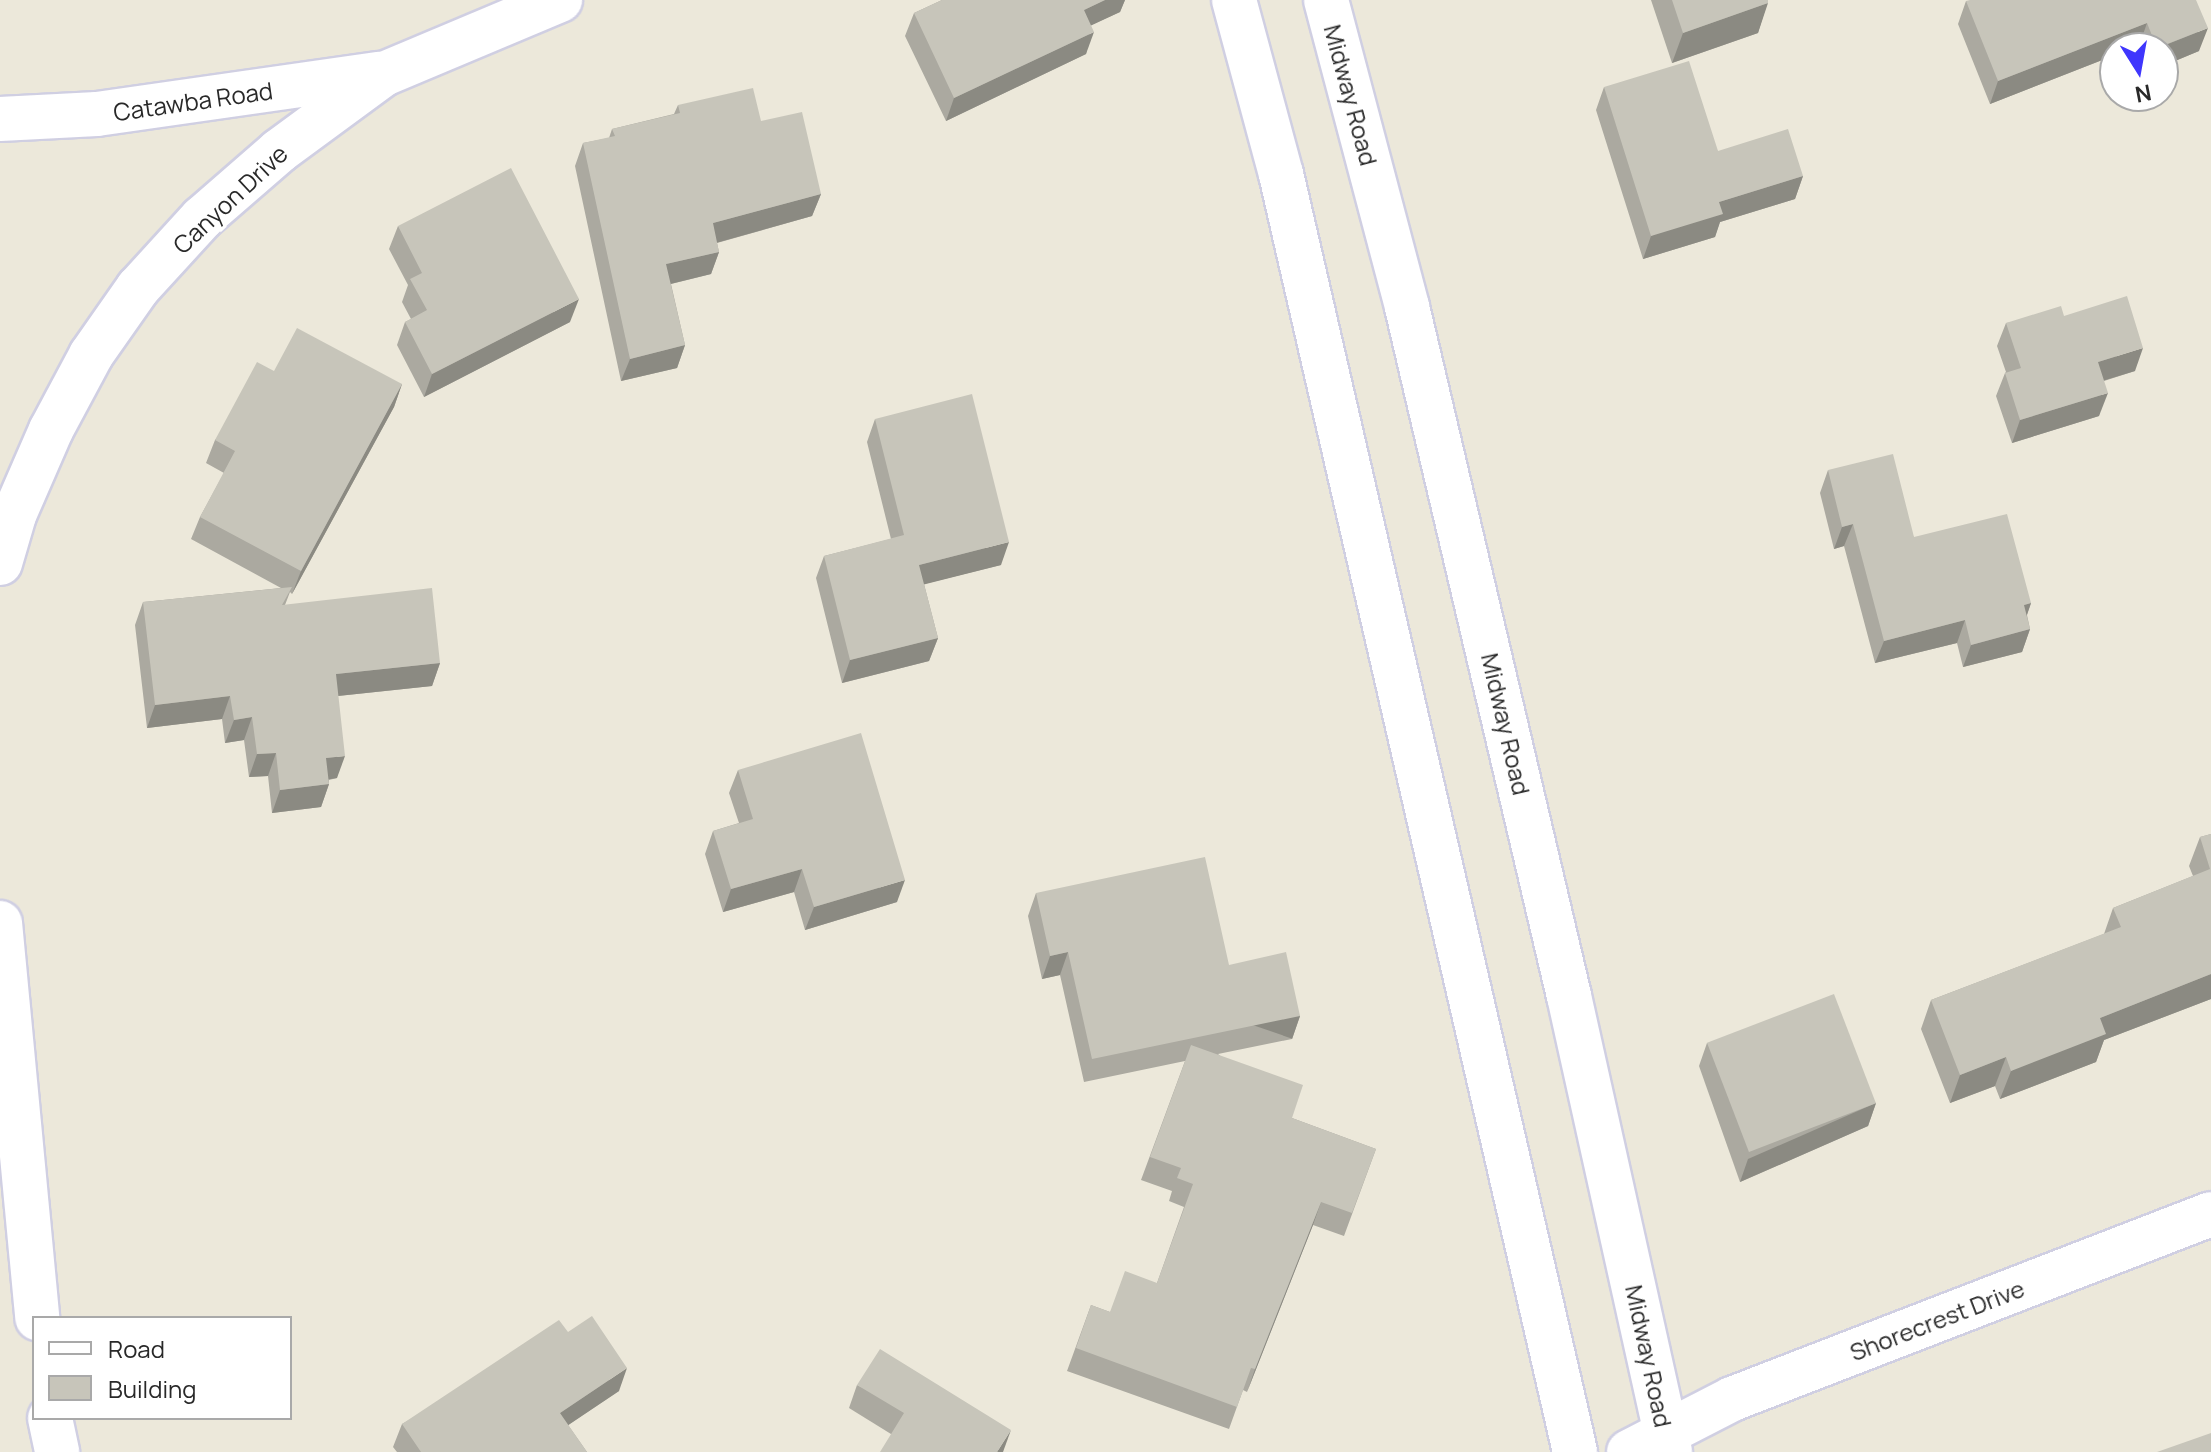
<!DOCTYPE html>
<style>
body{margin:0}
#map{position:relative;width:2211px;height:1452px;overflow:hidden;background:#ece8da;font-family:Manrope,sans-serif}
div>[style]{position:absolute}
[style*='--x']{left:calc(var(--x)*1px);top:calc(var(--y)*1px);width:calc(var(--w)*1px);rotate:calc(var(--a)*1deg)}
.roads{filter:drop-shadow(2px 0 #d0cfe2) drop-shadow(-2px 0 #d0cfe2) drop-shadow(0 2px #d0cfe2) drop-shadow(0 -2px #d0cfe2)}
.minor>*{height:44px;margin:-22px;padding:0 22px;transform-origin:22px;border-radius:22px;background:#fff}
.secondary>*{height:44px;margin:-22px;padding:0 22px;transform-origin:22px;border-radius:22px;background:#fff}
.wall>*{inset:0;background:#aba9a0}
.shaded-wall>*{inset:0;background:#8b8a82;transform-origin:0 0}
.building>*{inset:0;background:#c7c5ba;transform-origin:0 0}
span{translate:-50% -50%;white-space:nowrap;text-align:center;line-height:1.15;-webkit-text-stroke:6px #fff;paint-order:stroke}
.street-label{font-size:24px;color:#292929}
.legend{position:absolute;left:32px;top:1316px;width:260px;height:104px;box-sizing:border-box;background:#fff;border:2px solid #a9a9a9;margin:0;padding:10px 14px;list-style:none;font-size:24px;color:#292929}
.legend li{display:flex;align-items:center;gap:16px;height:40px}
.legend b{width:40px;border:2px solid #a9a9a9}
.north{position:absolute;left:2099px;top:32px;width:80px;height:80px;box-sizing:border-box;background:#fff;border:2px solid #a9a9a9;border-radius:50%;rotate:169deg;font-size:22px;font-weight:700;line-height:32px;text-align:center;color:#292929}
.north::after{content:'';display:block;margin:auto;width:28px;height:36px;background:#3f36fd;clip-path:polygon(50% 0,100% 100%,50% 72%,0 100%)}
</style>
<div id="map">
<div class="roads">
<div class="minor">
<div style="--x:0;--y:119;--w:97;--a:-3"></div>
<div style="--x:97;--y:114;--w:285;--a:-8.1"></div>
<div style="--x:0;--y:563;--w:50;--a:-73.7"></div>
<div style="--x:14;--y:515;--w:93;--a:-66.5"></div>
<div style="--x:51;--y:430;--w:85;--a:-61.9"></div>
<div style="--x:91;--y:355;--w:82;--a:-55"></div>
<div style="--x:138;--y:288;--w:95;--a:-47.6"></div>
<div style="--x:202;--y:218;--w:102;--a:-41"></div>
<div style="--x:279;--y:151;--w:130;--a:-36.3"></div>
<div style="--x:384;--y:74;--w:191;--a:-22.8"></div>
<div style="--x:0;--y:923;--w:397;--a:84.6"></div>
<div style="--x:50;--y:1418;--w:35;--a:78"></div>
<div style="--x:1629;--y:1452;--w:116;--a:-27.2"></div>
<div style="--x:1732;--y:1399;--w:513;--a:-21.12"></div>
</div>
<div class="secondary">
<div style="--x:1234;--y:0;--w:180;--a:74.9"></div>
<div style="--x:1281;--y:174;--w:1311;--a:77.04"></div>
<div style="--x:1326;--y:0;--w:318;--a:75.2"></div>
<div style="--x:1407;--y:307;--w:708;--a:76.77"></div>
<div style="--x:1569;--y:996;--w:467;--a:77.5"></div>
</div>
</div>
<div class="wall">
<div style="clip-path:polygon(942px 0,1125px 0,1120px 12px,1091px 25px,1086px 54px,946px 121px,905px 36px,914px 13px)"></div>
<div style="clip-path:polygon(1651px 0,1768px 0,1758px 33px,1672px 63px)"></div>
<div style="clip-path:polygon(2196px 0,2199px 51px,2163px 66px,2163px 48px,2140px 48px,2139px 46px,2115px 48px,2115px 55px,1990px 104px,1958px 24px,1966px 1px)"></div>
<div style="clip-path:polygon(1604px 87px,1718px 151px,1803px 176px,1795px 199px,1720px 222px,1715px 237px,1643px 259px,1596px 110px)"></div>
<div style="clip-path:polygon(678px 105px,761px 121px,821px 194px,812px 216px,717px 243px,719px 252px,711px 274px,671px 284px,685px 345px,677px 368px,621px 381px,575px 166px,583px 143px,609px 138px,612px 129px,674px 114px)"></div>
<div style="clip-path:polygon(398px 226px,570px 322px,424px 397px,397px 345px,405px 322px,411px 319px,402px 302px,408px 285px,389px 249px)"></div>
<div style="clip-path:polygon(2064px 316px,2135px 371px,2104px 381px,2099px 416px,2012px 443px,1996px 396px,2005px 373px,2006px 372px,1997px 346px,2006px 323px)"></div>
<div style="clip-path:polygon(274px 371px,402px 384px,394px 407px,292px 594px,290px 592px,285px 605px,440px 663px,432px 686px,338px 696px,337px 778px,329px 780px,329px 784px,321px 807px,272px 813px,268px 776px,249px 777px,244px 740px,225px 743px,222px 719px,147px 728px,135px 625px,143px 602px,281px 588px,191px 539px,200px 517px,224px 473px,206px 463px,215px 440px)"></div>
<div style="clip-path:polygon(875px 419px,1001px 565px,924px 584px,938px 638px,929px 661px,842px 683px,816px 578px,824px 556px,891px 539px,867px 442px)"></div>
<div style="clip-path:polygon(1828px 470px,1914px 537px,2031px 603px,2027px 615px,2030px 629px,2022px 652px,1963px 667px,1957px 643px,1875px 663px,1844px 546px,1834px 549px,1820px 493px)"></div>
<div style="clip-path:polygon(738px 770px,897px 902px,805px 930px,794px 892px,723px 912px,705px 854px,713px 831px,739px 823px,729px 793px)"></div>
<div style="clip-path:polygon(2211px 834px,2211px 999px,2104px 1040px,2096px 1062px,2000px 1099px,1995px 1086px,1950px 1103px,1921px 1029px,1931px 1000px,2104px 934px,2113px 908px,2193px 876px,2189px 866px,2200px 837px)"></div>
<div style="clip-path:polygon(1036px 893px,1229px 965px,1300px 1016px,1292px 1039px,1218px 1054px,1292px 1118px,1376px 1149px,1344px 1236px,1313px 1225px,1247px 1392px,1243px 1390px,1229px 1429px,1067px 1371px,1091px 1305px,1110px 1312px,1157px 1283px,1184px 1207px,1169px 1201px,1172px 1191px,1141px 1180px,1185px 1061px,1084px 1082px,1060px 975px,1042px 979px,1028px 916px)"></div>
<div style="clip-path:polygon(1707px 1043px,1876px 1103px,1868px 1126px,1740px 1182px,1699px 1066px)"></div>
<div style="clip-path:polygon(568px 1332px,619px 1391px,568px 1425px,587px 1452px,397px 1452px,393px 1447px,402px 1424px)"></div>
<div style="clip-path:polygon(857px 1385px,1003px 1452px,891px 1434px,849px 1408px)"></div>
</div>
<div class="shaded-wall">
<div style="clip-path:polygon(1105px 0,1125px 0,1120px 12px,1075px 33px,1084px 10px)"></div>
<div style="clip-path:polygon(1768px 3px,1758px 33px,1672px 63px,1683px 33px)"></div>
<div style="clip-path:polygon(2147px 23px,2139px 46px,2134px 48px,2115px 48px,2115px 55px,1990px 104px,1998px 81px)"></div>
<div style="clip-path:polygon(2208px 28px,2199px 51px,2163px 66px,2163px 48px,2158px 48px)"></div>
<div style="clip-path:polygon(1094px 32px,1086px 54px,946px 121px,954px 98px)"></div>
<div style="clip-path:polygon(1803px 176px,1795px 199px,1720px 222px,1715px 237px,1643px 259px,1651px 236px,1719px 202px)"></div>
<div style="clip-path:polygon(821px 194px,812px 216px,705px 246px,713px 223px)"></div>
<div style="clip-path:polygon(719px 252px,711px 274px,658px 287px,666px 264px)"></div>
<div style="clip-path:polygon(579px 299px,570px 322px,424px 397px,432px 374px)"></div>
<div style="clip-path:polygon(685px 345px,677px 368px,621px 381px,630px 359px)"></div>
<div style="clip-path:polygon(2143px 348px,2135px 371px,2089px 385px,2098px 362px)"></div>
<div style="clip-path:polygon(402px 384px,394px 407px,292px 594px,301px 571px)"></div>
<div style="clip-path:polygon(2108px 393px,2099px 416px,2012px 443px,2020px 420px)"></div>
<div style="clip-path:polygon(1853px 524px,1844px 546px,1834px 549px,1842px 527px)"></div>
<div style="clip-path:polygon(1009px 542px,1001px 565px,910px 588px,919px 565px)"></div>
<div style="clip-path:polygon(2031px 603px,2023px 626px,2024px 605px)"></div>
<div style="clip-path:polygon(1965px 620px,1957px 643px,1875px 663px,1884px 641px)"></div>
<div style="clip-path:polygon(2030px 629px,2022px 652px,1963px 667px,1971px 645px)"></div>
<div style="clip-path:polygon(938px 638px,929px 661px,842px 683px,850px 660px)"></div>
<div style="clip-path:polygon(440px 663px,432px 686px,328px 697px,336px 674px)"></div>
<div style="clip-path:polygon(230px 696px,222px 719px,147px 728px,155px 705px)"></div>
<div style="clip-path:polygon(252px 717px,244px 740px,225px 743px,234px 720px)"></div>
<div style="clip-path:polygon(276px 753px,268px 776px,249px 777px,257px 754px)"></div>
<div style="clip-path:polygon(345px 756px,337px 778px,318px 781px,326px 758px)"></div>
<div style="clip-path:polygon(329px 784px,321px 807px,272px 813px,280px 790px)"></div>
<div style="clip-path:polygon(802px 869px,794px 892px,723px 912px,731px 889px)"></div>
<div style="clip-path:polygon(905px 880px,897px 902px,805px 930px,814px 907px)"></div>
<div style="clip-path:polygon(1068px 952px,1060px 975px,1042px 979px,1050px 956px)"></div>
<div style="clip-path:polygon(2211px 974px,2211px 999px,2104px 1040px,2096px 1062px,2000px 1099px,2011px 1071px,2100px 1018px)"></div>
<div style="left:1300px;top:1016px;width:24px;height:212px;rotate:109deg"></div>
<div style="clip-path:polygon(2006px 1057px,1995px 1086px,1950px 1103px,1960px 1075px)"></div>
<div style="clip-path:polygon(1876px 1103px,1868px 1126px,1740px 1182px,1748px 1159px)"></div>
<div style="clip-path:polygon(1321px 1202px,1313px 1225px,1247px 1392px,1255px 1369px)"></div>
<div style="clip-path:polygon(627px 1368px,619px 1391px,552px 1436px,560px 1413px)"></div>
<div style="clip-path:polygon(1011px 1430px,1003px 1452px,997px 1452px)"></div>
</div>
<div class="building">
<div style="clip-path:polygon(942px 0,1105px 0,1084px 10px,1094px 32px,954px 98px,914px 13px)"></div>
<div style="clip-path:polygon(1672px 0,1768px 0,1768px 3px,1683px 33px)"></div>
<div style="clip-path:polygon(1970px 0,2196px 0,2208px 28px,2157px 48px,2147px 23px,1998px 81px,1966px 1px)"></div>
<div style="clip-path:polygon(1689px 61px,1718px 151px,1788px 129px,1803px 176px,1719px 202px,1723px 214px,1651px 236px,1604px 87px)"></div>
<div style="clip-path:polygon(753px 88px,761px 121px,802px 112px,821px 194px,713px 223px,719px 252px,666px 264px,685px 345px,630px 359px,583px 143px,615px 136px,612px 129px,680px 113px,678px 105px)"></div>
<div style="clip-path:polygon(511px 168px,579px 299px,432px 374px,405px 322px,427px 310px,410px 279px,422px 273px,398px 226px)"></div>
<div style="clip-path:polygon(2127px 296px,2143px 348px,2098px 362px,2108px 393px,2020px 420px,2005px 373px,2021px 368px,2006px 323px,2061px 306px,2064px 316px)"></div>
<div style="clip-path:polygon(297px 328px,402px 384px,301px 571px,200px 517px,235px 451px,215px 440px,257px 362px,274px 371px)"></div>
<div style="clip-path:polygon(972px 394px,1009px 542px,919px 565px,938px 638px,850px 660px,824px 556px,904px 535px,875px 419px)"></div>
<div style="clip-path:polygon(1893px 454px,1914px 537px,2007px 514px,2031px 603px,2024px 605px,2030px 629px,1971px 645px,1965px 620px,1884px 641px,1853px 524px,1842px 527px,1828px 470px)"></div>
<div style="clip-path:polygon(292px 587px,282px 605px,432px 588px,440px 663px,336px 674px,345px 756px,326px 758px,329px 784px,280px 790px,276px 753px,257px 754px,252px 717px,234px 720px,230px 696px,155px 705px,143px 602px)"></div>
<div style="clip-path:polygon(861px 733px,905px 880px,814px 907px,802px 869px,731px 889px,713px 831px,753px 819px,738px 770px)"></div>
<div style="clip-path:polygon(2211px 834px,2211px 974px,2100px 1018px,2106px 1034px,2011px 1071px,2006px 1057px,1960px 1075px,1931px 1000px,2121px 927px,2113px 908px,2210px 869px,2200px 837px)"></div>
<div style="clip-path:polygon(1205px 857px,1229px 965px,1286px 952px,1300px 1016px,1092px 1059px,1068px 952px,1050px 956px,1036px 893px)"></div>
<div style="left:1834px;top:994px;width:117px;height:136px;rotate:69deg"></div>
<div style="clip-path:polygon(1191px 1045px,1303px 1085px,1292px 1118px,1376px 1149px,1352px 1213px,1321px 1202px,1255px 1369px,1251px 1368px,1237px 1407px,1076px 1348px,1091px 1305px,1110px 1312px,1125px 1271px,1157px 1283px,1193px 1184px,1177px 1178px,1181px 1168px,1150px 1157px)"></div>
<div style="clip-path:polygon(592px 1316px,627px 1368px,560px 1413px,587px 1452px,421px 1452px,402px 1424px,559px 1320px,568px 1332px)"></div>
<div style="clip-path:polygon(880px 1349px,1011px 1430px,997px 1452px,880px 1452px,904px 1413px,857px 1385px)"></div>
<div style="clip-path:polygon(2211px 1433px,2211px 1452px,2157px 1452px)"></div>
</div>
<div class="street-label">
<span style="left:1351px;top:95px;rotate:75deg">Midway Road</span>
<span style="left:193px;top:101px;rotate:-8deg">Catawba Road</span>
<span style="left:230px;top:199px;rotate:-43deg">Canyon Drive</span>
<span style="left:1506px;top:724px;rotate:77deg">Midway Road</span>
<span style="left:1937px;top:1320px;rotate:-21deg">Shorecrest Drive</span>
<span style="left:1649px;top:1356px;rotate:78deg">Midway Road</span>
</div>
<ul class="legend">
<li><b style="height:10px;background:#fff"></b>Road</li>
<li><b style="height:22px;background:#c7c5ba"></b>Building</li>
</ul>
<div class="north">N</div>
</div>
